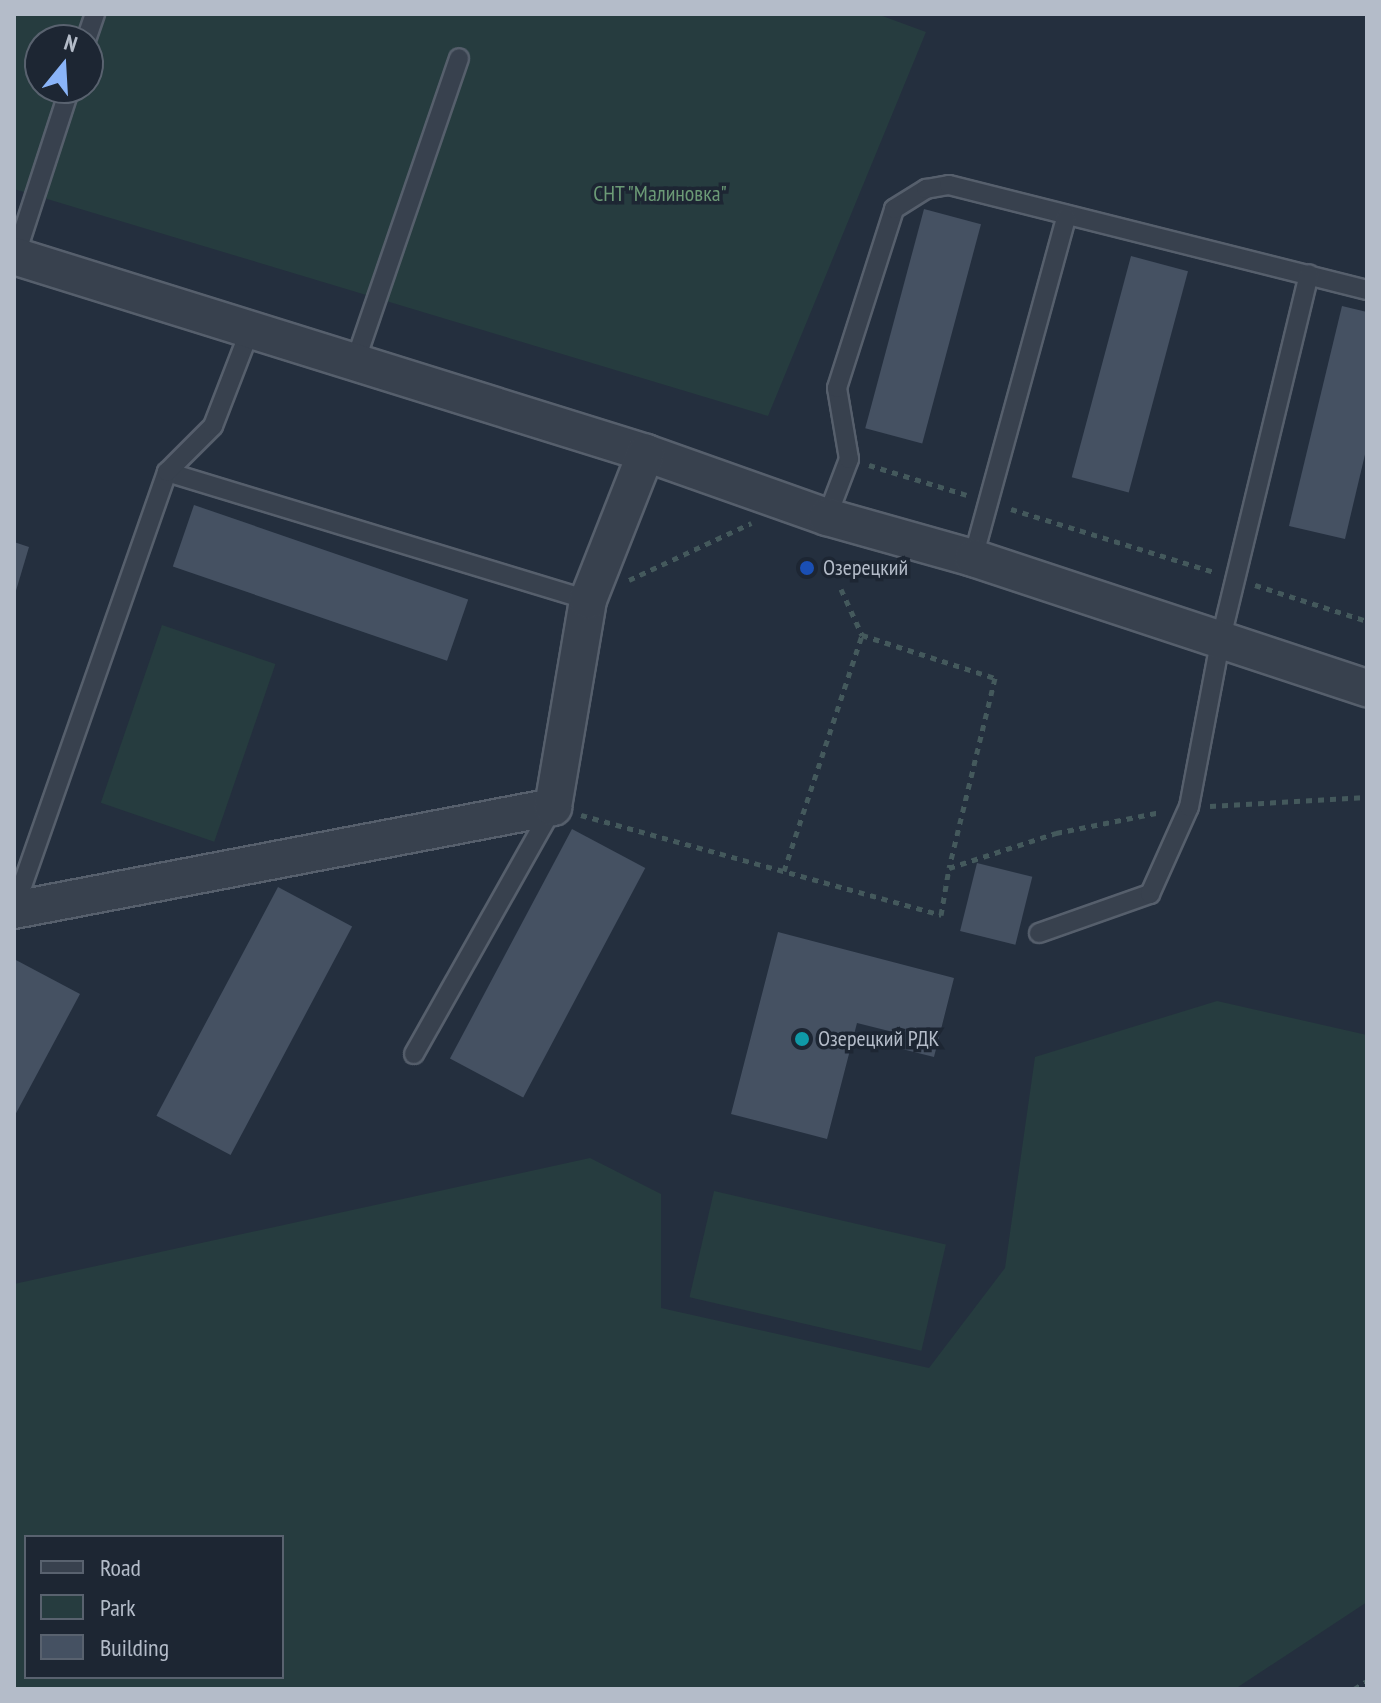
<!DOCTYPE html>
<meta charset="utf-8">
<style>
body{margin:0}
#map{position:relative;width:1381px;height:1703px;overflow:hidden;background:#242f3e;font-family:"PT Sans Narrow",sans-serif}
div>[style]{position:absolute}
[style*='--x']{left:calc(var(--x)*1px);top:calc(var(--y)*1px);width:calc(var(--w)*1px);rotate:calc(var(--a)*1deg)}
.green>*{inset:0;background:#263c3f;transform-origin:0 0}
.building>*{inset:0;background:#455162;transform-origin:0 0}
.path>*{height:5px;margin-top:-2.5px;transform-origin:0;background:repeating-linear-gradient(90deg,#44595c 0 6px,transparent 0 12px)}
.roads{filter:drop-shadow(2px 0 #565f6c) drop-shadow(-2px 0 #565f6c) drop-shadow(0 2px #565f6c) drop-shadow(0 -2px #565f6c)}
.lane>*{height:18px;margin:-9px;padding:0 9px;transform-origin:9px;border-radius:9px;background:#38414e}
.street>*{height:36px;margin:-18px;padding:0 18px;transform-origin:18px;border-radius:18px;background:#38414e}
.dots>*{width:22px;height:22px;translate:-50% -50%;box-sizing:border-box;border:4px solid #1d2633;border-radius:50%}
span{translate:-50% -50%;white-space:nowrap;text-align:center;line-height:1.15;-webkit-text-stroke:7px #1d2633;paint-order:stroke}
.park-label{font-size:22px;color:#6b9a76}
.poi-label{font-size:22px;color:#b4bcc9}
.left{translate:0 -50%;text-align:left}
.frame{position:absolute;inset:0;border:16px solid #b4bcc9;pointer-events:none}
.legend{position:absolute;left:24px;top:1535px;width:260px;height:144px;box-sizing:border-box;background:#1d2633;border:2px solid #59626f;margin:0;padding:10px 14px;list-style:none;font-size:24px;color:#b4bcc9}
.legend li{display:flex;align-items:center;gap:16px;height:40px}
.legend b{width:40px;border:2px solid #59626f}
.north{position:absolute;left:24px;top:24px;width:80px;height:80px;box-sizing:border-box;background:#1d2633;border:2px solid #59626f;border-radius:50%;rotate:18deg;font-size:22px;font-weight:700;line-height:32px;text-align:center;color:#b4bcc9}
.north::after{content:'';display:block;margin:auto;width:28px;height:36px;background:#8ab4f8;clip-path:polygon(50% 0,100% 100%,50% 72%,0 100%)}
</style>
<div id="map">
<div class="green">
<div style="clip-path:polygon(evenodd,14px 14px,877px 14px,926px 32px,768px 416px,14px 189px,14px 14px,40px 40px,88px 40px,88px 88px,40px 88px,40px 40px)"></div>
<div style="left:162px;top:625px;width:120px;height:188px;rotate:19deg"></div>
<div style="clip-path:polygon(evenodd,1217px 1001px,1367px 1035px,1367px 1602px,1235px 1689px,14px 1689px,14px 1284px,590px 1158px,661px 1194px,661px 1308px,929px 1368px,1005px 1268px,1035px 1057px,1217px 1001px,26px 1537px,282px 1537px,282px 1677px,26px 1677px,26px 1537px)"></div>
<div style="left:714px;top:1191px;width:238px;height:109px;rotate:13deg"></div>
</div>
<div class="building">
<div style="left:924px;top:209px;width:59px;height:227px;rotate:15deg"></div>
<div style="left:1131px;top:256px;width:59px;height:229px;rotate:15deg"></div>
<div style="clip-path:polygon(1342px 306px,1367px 312px,1367px 446px,1345px 539px,1289px 526px)"></div>
<div style="left:194px;top:505px;width:290px;height:65px;rotate:19deg"></div>
<div style="clip-path:polygon(14px 542px,29px 547px,15px 594px,14px 594px)"></div>
<div style="left:572px;top:829px;width:83px;height:260px;rotate:28deg"></div>
<div style="left:977px;top:863px;width:57px;height:70px;rotate:14deg"></div>
<div style="left:278px;top:887px;width:84px;height:259px;rotate:28deg"></div>
<div style="clip-path:polygon(778px 932px,954px 978px,934px 1057px,890px 1046px,893px 1032px,857px 1023px,827px 1139px,731px 1114px)"></div>
<div style="clip-path:polygon(14px 959px,80px 994px,14px 1117px)"></div>
</div>
<div class="path">
<div style="--x:869;--y:465;--w:102;--a:17"></div>
<div style="--x:1011;--y:509;--w:214;--a:17.2"></div>
<div style="--x:629;--y:580;--w:135;--a:-25"></div>
<div style="--x:1255;--y:585;--w:118;--a:17.8"></div>
<div style="--x:841;--y:589;--w:51;--a:65.5"></div>
<div style="--x:1210;--y:806;--w:157;--a:-3.3"></div>
<div style="--x:581;--y:815;--w:374;--a:15.5"></div>
<div style="--x:941;--y:915;--w:48;--a:-80.3"></div>
<div style="--x:949;--y:868;--w:113;--a:-18.1"></div>
<div style="--x:1056;--y:833;--w:107;--a:-11.3"></div>
<div style="--x:784;--y:871;--w:249;--a:-71.7"></div>
<div style="--x:862;--y:635;--w:140;--a:17.9"></div>
<div style="--x:995;--y:678;--w:195;--a:103.6"></div>
<div style="--x:1354;--y:1689;--w:15;--a:-32"></div>
</div>
<div class="roads">
<div class="lane">
<div style="--x:86;--y:40;--w:28;--a:-71"></div>
<div style="--x:15;--y:257;--w:178;--a:-72"></div>
<div style="--x:355;--y:362;--w:321;--a:-71.1"></div>
<div style="--x:167;--y:472;--w:440;--a:16.9"></div>
<div style="--x:827;--y:517;--w:62;--a:-69.2"></div>
<div style="--x:849;--y:459;--w:72;--a:-99.6"></div>
<div style="--x:837;--y:388;--w:188;--a:-72.3"></div>
<div style="--x:894;--y:209;--w:38;--a:-32"></div>
<div style="--x:926;--y:189;--w:23;--a:-10"></div>
<div style="--x:949;--y:185;--w:431;--a:14.1"></div>
<div style="--x:973;--y:558;--w:353;--a:-74.7"></div>
<div style="--x:14;--y:909;--w:463;--a:-70.7"></div>
<div style="--x:167;--y:472;--w:65;--a:-45"></div>
<div style="--x:213;--y:426;--w:103;--a:-68.9"></div>
<div style="--x:1039;--y:933;--w:118;--a:-19.4"></div>
<div style="--x:1150;--y:894;--w:95;--a:-65.9"></div>
<div style="--x:1189;--y:807;--w:172;--a:-79.3"></div>
<div style="--x:1221;--y:638;--w:374;--a:-76.4"></div>
<div style="--x:414;--y:1054;--w:283;--a:-60.6"></div>
</div>
<div class="street">
<div style="--x:14;--y:256;--w:662;--a:17.31"></div>
<div style="--x:646;--y:453;--w:192;--a:19.5"></div>
<div style="--x:827;--y:517;--w:152;--a:15.7"></div>
<div style="--x:973;--y:558;--w:415;--a:18.3"></div>
<div style="--x:14;--y:910;--w:549;--a:-10.82"></div>
<div style="--x:553;--y:807;--w:210;--a:-80.4"></div>
<div style="--x:588;--y:600;--w:158;--a:-68.5"></div>
</div>
</div>
<div class="dots">
<div style="left:807px;top:568px;background:#1a4fb4"></div>
<div style="left:802px;top:1039px;background:#0f9aa8"></div>
</div>
<div class="park-label">
<span style="left:660px;top:194px">СНТ "Малиновка"</span>
</div>
<div class="poi-label">
<span class="left" style="left:823px;top:568px">Озерецкий</span>
<span class="left" style="left:818px;top:1039px">Озерецкий РДК</span>
</div>
<div class="frame"></div>
<ul class="legend">
<li><b style="height:10px;background:#38414e"></b>Road</li>
<li><b style="height:22px;background:#263c3f"></b>Park</li>
<li><b style="height:22px;background:#455162"></b>Building</li>
</ul>
<div class="north">N</div>
</div>
